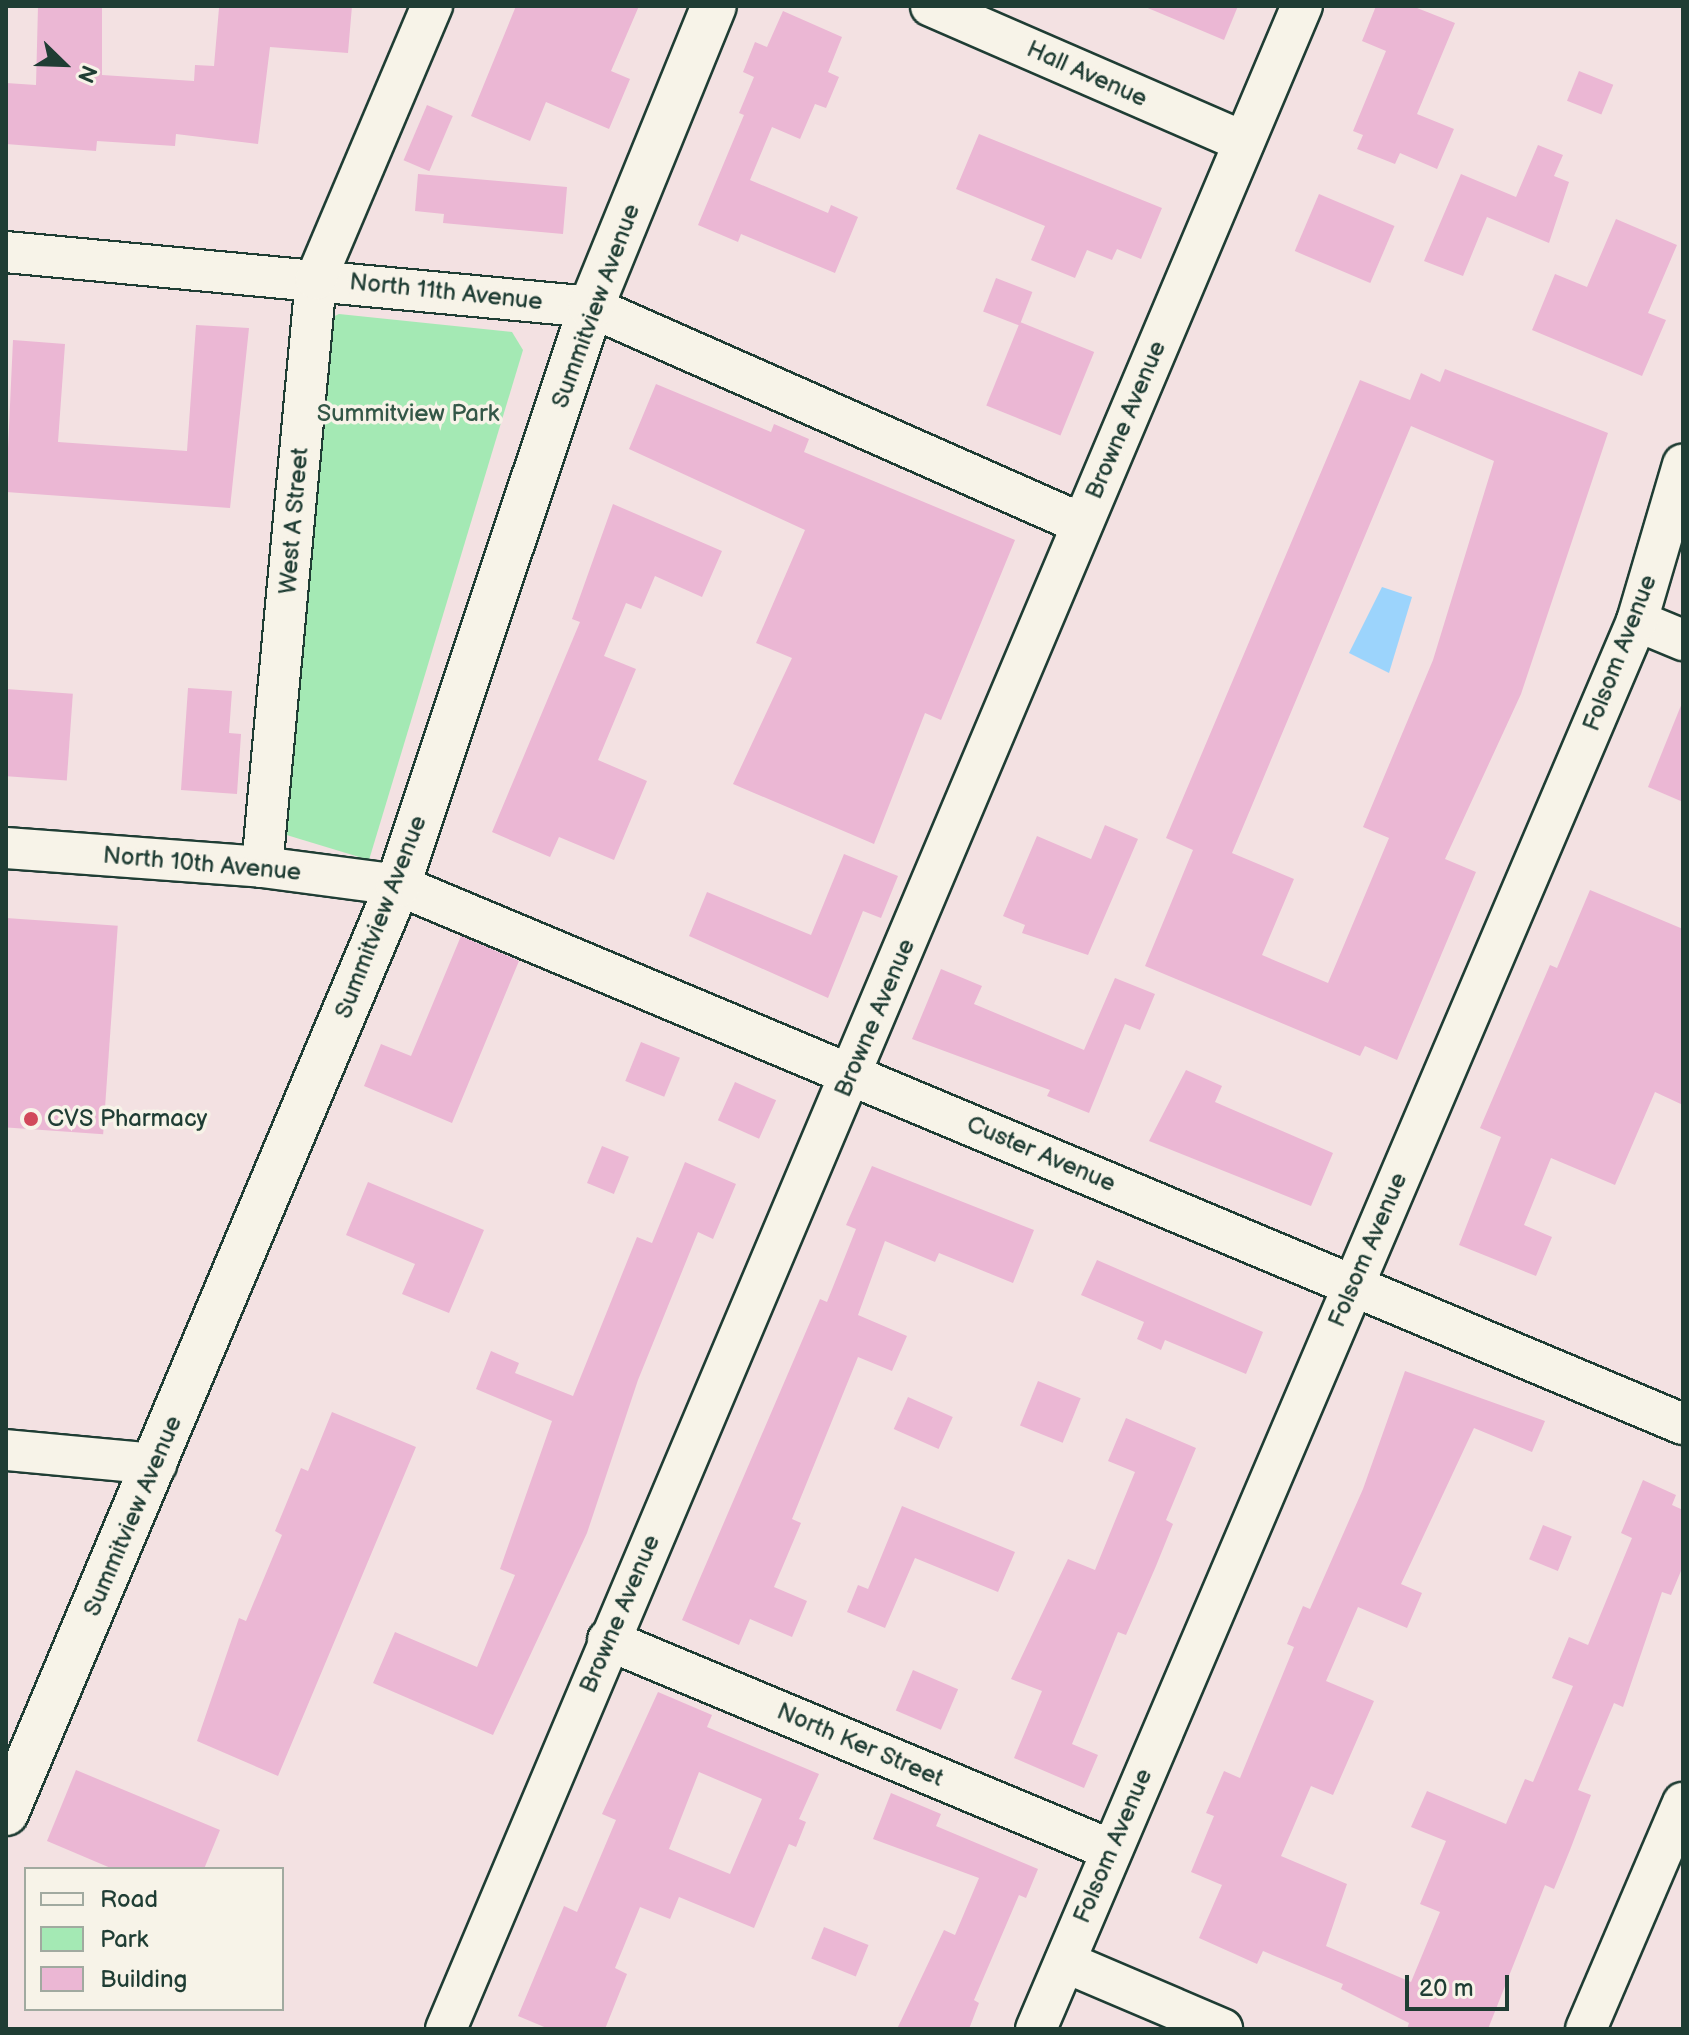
<!DOCTYPE html>
<style>
body{margin:0}
#map{position:relative;width:1689px;height:2035px;overflow:hidden;background:#f3e1e2;font-family:"Balsamiq Sans",sans-serif}
div>[style]{position:absolute}
[style*='--x']{left:calc(var(--x)*1px);top:calc(var(--y)*1px);width:calc(var(--w)*1px);rotate:calc(var(--a)*1deg)}
.green>*{inset:0;background:#a4e9b4}
.water>*{inset:0;background:#9cd4fc}
.building>*{inset:0;background:#ebb7d4;transform-origin:0 0}
.roads{filter:drop-shadow(2px 0 #1f3d34) drop-shadow(-2px 0 #1f3d34) drop-shadow(0 2px #1f3d34) drop-shadow(0 -2px #1f3d34)}
.minor>*{height:40px;margin:-20px;padding:0 20px;transform-origin:20px;border-radius:20px;background:#f7f3e8}
.major>*{height:44px;margin:-22px;padding:0 22px;transform-origin:22px;border-radius:22px;background:#f7f3e8}
.dots>*{width:22px;height:22px;translate:-50% -50%;box-sizing:border-box;border:4px solid #f7f3e8;border-radius:50%}
span{translate:-50% -50%;white-space:nowrap;text-align:center;line-height:1.15;-webkit-text-stroke:7px #f7f3e8;paint-order:stroke}
.street-label{font-size:24px;color:#1f3d34}
.park-label{font-size:24px;color:#335747}
.poi-label{font-size:24px;color:#1f3d34}
.left{translate:0 -50%;text-align:left}
.frame{position:absolute;inset:0;border:8px solid #1f3d34;pointer-events:none}
.legend{position:absolute;left:24px;top:1867px;width:260px;height:144px;box-sizing:border-box;background:#f7f3e8;border:2px solid #a1aaa0;margin:0;padding:10px 14px;list-style:none;font-size:24px;color:#1f3d34}
.legend li{display:flex;align-items:center;gap:16px;height:40px}
.legend b{width:40px;border:2px solid #a1aaa0}
.north{position:absolute;left:24px;top:24px;width:80px;height:80px;-webkit-text-stroke:6px #f7f3e8;paint-order:stroke;rotate:113deg;font-size:22px;font-weight:700;line-height:32px;text-align:center;color:#1f3d34}
.north::after{content:'';display:block;margin:auto;width:28px;height:36px;background:#1f3d34;clip-path:polygon(50% 0,100% 100%,50% 72%,0 100%)}
.scale{position:absolute;left:1405px;top:1975px;width:104px;height:36px;box-sizing:border-box;border:4px solid #1f3d34;border-top:0;padding-left:10px;font-size:24px;line-height:28px;white-space:nowrap;color:#1f3d34;-webkit-text-stroke:6px #f7f3e8;paint-order:stroke}
</style>
<div id="map">
<div class="green">
<div style="clip-path:polygon(339px 314px,512px 332px,523px 350px,369px 860px,280px 833px,324px 321px)"></div>
</div>
<div class="water">
<div style="clip-path:polygon(1382px 587px,1412px 597px,1389px 673px,1349px 653px)"></div>
</div>
<div class="building">
<div style="clip-path:polygon(38px 6px,102px 6px,102px 75px,194px 81px,195px 65px,214px 66px,219px 8px,352px 6px,348px 53px,270px 47px,258px 144px,176px 134px,175px 146px,97px 141px,96px 151px,6px 144px,6px 83px,36px 85px)"></div>
<div style="clip-path:polygon(516px 6px,639px 6px,611px 71px,630px 79px,609px 129px,546px 102px,530px 141px,471px 116px)"></div>
<div style="clip-path:polygon(1143px 6px,1238px 6px,1224px 40px)"></div>
<div style="clip-path:polygon(1376px 6px,1412px 6px,1455px 23px,1417px 114px,1454px 129px,1437px 169px,1400px 153px,1395px 164px,1357px 149px,1363px 135px,1353px 131px,1386px 51px,1362px 41px)"></div>
<div style="clip-path:polygon(783px 11px,842px 37px,828px 72px,839px 77px,826px 108px,815px 104px,800px 139px,772px 127px,750px 180px,828px 213px,831px 205px,858px 217px,835px 273px,741px 234px,738px 242px,698px 225px,744px 115px,739px 113px,754px 77px,743px 72px,755px 42px,767px 47px)"></div>
<div style="left:1579px;top:71px;width:37px;height:32px;rotate:22deg"></div>
<div style="left:427px;top:105px;width:28px;height:60px;rotate:23deg"></div>
<div style="clip-path:polygon(979px 134px,1162px 208px,1141px 259px,1117px 249px,1112px 260px,1087px 250px,1075px 278px,1031px 260px,1045px 226px,956px 189px)"></div>
<div style="clip-path:polygon(1538px 145px,1563px 155px,1554px 176px,1569px 182px,1549px 243px,1487px 217px,1463px 276px,1424px 261px,1461px 174px,1516px 197px)"></div>
<div style="clip-path:polygon(418px 174px,567px 187px,563px 234px,443px 223px,444px 214px,415px 211px)"></div>
<div style="left:1319px;top:194px;width:82px;height:62px;rotate:23deg"></div>
<div style="clip-path:polygon(1616px 219px,1677px 245px,1648px 313px,1666px 320px,1642px 376px,1532px 330px,1555px 274px,1587px 287px)"></div>
<div style="left:996px;top:278px;width:39px;height:36px;rotate:21deg"></div>
<div style="left:1020px;top:322px;width:80px;height:90px;rotate:22deg"></div>
<div style="clip-path:polygon(196px 325px,249px 328px,230px 508px,6px 492px,13px 340px,65px 344px,58px 442px,187px 451px)"></div>
<div style="clip-path:polygon(evenodd,1445px 369px,1608px 433px,1521px 694px,1445px 859px,1476px 872px,1397px 1060px,1365px 1046px,1360px 1056px,1145px 966px,1193px 850px,1166px 838px,1360px 380px,1410px 400px,1421px 373px,1440px 382px,1445px 369px,1411px 426px,1494px 461px,1433px 660px,1363px 827px,1389px 838px,1328px 983px,1262px 955px,1294px 879px,1232px 853px,1411px 426px)"></div>
<div style="clip-path:polygon(656px 384px,771px 432px,774px 424px,809px 439px,804px 452px,1015px 540px,941px 720px,925px 713px,874px 844px,733px 784px,792px 658px,756px 643px,805px 530px,629px 449px)"></div>
<div style="clip-path:polygon(613px 504px,722px 551px,702px 597px,655px 576px,641px 609px,626px 603px,604px 656px,636px 669px,598px 760px,647px 781px,614px 860px,559px 837px,550px 857px,492px 832px,580px 622px,572px 619px)"></div>
<div style="clip-path:polygon(188px 688px,232px 691px,229px 733px,241px 734px,237px 794px,181px 790px)"></div>
<div style="left:6px;top:689px;width:67px;height:87px;rotate:4deg"></div>
<div style="clip-path:polygon(1682px 703px,1683px 703px,1683px 802px,1648px 787px)"></div>
<div style="clip-path:polygon(1105px 825px,1138px 839px,1088px 955px,1022px 933px,1025px 925px,1003px 916px,1037px 836px,1091px 859px)"></div>
<div style="clip-path:polygon(844px 854px,898px 876px,881px 918px,863px 911px,828px 998px,689px 936px,707px 892px,811px 935px)"></div>
<div style="clip-path:polygon(1590px 890px,1683px 929px,1683px 1105px,1655px 1092px,1615px 1185px,1551px 1158px,1524px 1225px,1552px 1237px,1536px 1276px,1459px 1245px,1501px 1137px,1480px 1128px,1550px 965px,1557px 968px)"></div>
<div style="left:6px;top:918px;width:112px;height:209px;rotate:4deg"></div>
<div style="clip-path:polygon(461px 936px,519px 961px,452px 1123px,364px 1086px,381px 1044px,411px 1056px)"></div>
<div style="clip-path:polygon(941px 969px,982px 986px,974px 1004px,1084px 1050px,1115px 978px,1155px 994px,1140px 1030px,1125px 1024px,1089px 1113px,1047px 1096px,1050px 1090px,912px 1039px)"></div>
<div style="left:641px;top:1042px;width:42px;height:42px;rotate:22deg"></div>
<div style="clip-path:polygon(1186px 1070px,1222px 1086px,1215px 1102px,1333px 1153px,1311px 1206px,1149px 1141px)"></div>
<div style="left:735px;top:1082px;width:45px;height:42px;rotate:24deg"></div>
<div style="left:602px;top:1146px;width:29px;height:40px;rotate:22deg"></div>
<div style="clip-path:polygon(685px 1162px,736px 1184px,713px 1239px,698px 1232px,638px 1380px,587px 1533px,493px 1735px,373px 1683px,395px 1632px,477px 1667px,515px 1575px,500px 1569px,552px 1421px,476px 1389px,491px 1351px,519px 1363px,515px 1373px,573px 1396px,637px 1237px,652px 1243px)"></div>
<div style="clip-path:polygon(872px 1166px,1034px 1230px,1013px 1283px,939px 1253px,935px 1262px,885px 1241px,858px 1315px,907px 1336px,892px 1371px,858px 1357px,792px 1519px,801px 1523px,774px 1587px,807px 1601px,792px 1637px,750px 1619px,739px 1645px,682px 1620px,820px 1299px,827px 1302px,856px 1229px,846px 1225px)"></div>
<div style="clip-path:polygon(368px 1182px,484px 1230px,449px 1313px,402px 1294px,415px 1264px,346px 1235px)"></div>
<div style="clip-path:polygon(1097px 1260px,1263px 1332px,1246px 1374px,1165px 1340px,1161px 1350px,1137px 1339px,1144px 1322px,1081px 1295px)"></div>
<div style="clip-path:polygon(1405px 1371px,1545px 1421px,1532px 1452px,1474px 1428px,1401px 1584px,1422px 1593px,1407px 1628px,1358px 1607px,1326px 1681px,1374px 1701px,1333px 1795px,1311px 1786px,1281px 1856px,1347px 1884px,1326px 1946px,1411px 1982px,1440px 1912px,1420px 1904px,1446px 1841px,1411px 1827px,1427px 1791px,1506px 1824px,1525px 1779px,1533px 1782px,1573px 1686px,1552px 1678px,1569px 1637px,1588px 1645px,1632px 1538px,1621px 1533px,1643px 1480px,1676px 1495px,1672px 1505px,1683px 1510px,1683px 1566px,1671px 1595px,1662px 1592px,1623px 1707px,1614px 1703px,1578px 1790px,1591px 1795px,1570px 1850px,1554px 1889px,1545px 1885px,1488px 2029px,1407px 2029px,1409px 2023px,1341px 1989px,1343px 1984px,1263px 1951px,1257px 1964px,1199px 1938px,1222px 1885px,1191px 1872px,1214px 1816px,1206px 1813px,1224px 1771px,1240px 1778px,1294px 1647px,1287px 1644px,1303px 1606px,1310px 1609px,1363px 1489px)"></div>
<div style="left:1038px;top:1381px;width:46px;height:48px;rotate:22deg"></div>
<div style="left:908px;top:1397px;width:49px;height:35px;rotate:24deg"></div>
<div style="clip-path:polygon(332px 1412px,416px 1447px,278px 1776px,197px 1741px,239px 1618px,246px 1621px,282px 1535px,275px 1531px,301px 1468px,308px 1471px)"></div>
<div style="clip-path:polygon(1126px 1418px,1196px 1448px,1166px 1520px,1173px 1524px,1156px 1566px,1126px 1635px,1118px 1632px,1072px 1744px,1098px 1755px,1084px 1788px,1014px 1758px,1042px 1691px,1011px 1679px,1068px 1559px,1095px 1570px,1135px 1472px,1108px 1461px)"></div>
<div style="clip-path:polygon(902px 1506px,1015px 1552px,998px 1592px,915px 1558px,885px 1628px,847px 1612px,858px 1585px,868px 1589px)"></div>
<div style="left:1543px;top:1525px;width:31px;height:37px;rotate:22deg"></div>
<div style="left:913px;top:1670px;width:49px;height:44px;rotate:23deg"></div>
<div style="clip-path:polygon(evenodd,658px 1692px,712px 1715px,707px 1727px,819px 1774px,799px 1819px,806px 1822px,796px 1847px,789px 1844px,754px 1928px,679px 1897px,670px 1919px,640px 1907px,615px 1968px,627px 1974px,605px 2029px,549px 2029px,518px 2016px,564px 1906px,577px 1912px,616px 1820px,602px 1814px,658px 1692px,699px 1772px,762px 1799px,730px 1874px,669px 1849px,699px 1772px)"></div>
<div style="clip-path:polygon(76px 1770px,220px 1830px,204px 1869px,113px 1869px,47px 1841px)"></div>
<div style="clip-path:polygon(891px 1793px,941px 1814px,936px 1826px,1038px 1869px,1026px 1898px,1019px 1895px,974px 2000px,979px 2003px,969px 2029px,897px 2029px,944px 1930px,955px 1935px,979px 1878px,873px 1839px)"></div>
<div style="left:824px;top:1927px;width:48px;height:34px;rotate:22deg"></div>
</div>
<div class="roads">
<div class="minor">
<div style="--x:931;--y:6;--w:341;--a:23.5"></div>
<div style="--x:6;--y:252;--w:588;--a:5.37"></div>
<div style="--x:591;--y:307;--w:537;--a:23.84"></div>
<div style="--x:1637;--y:621;--w:50;--a:22.4"></div>
<div style="--x:6;--y:848;--w:257;--a:4.2"></div>
<div style="--x:262;--y:867;--w:137;--a:7.5"></div>
<div style="--x:398;--y:885;--w:1393;--a:22.76"></div>
<div style="--x:262;--y:867;--w:590;--a:-84.75"></div>
<div style="--x:316;--y:279;--w:297;--a:-67"></div>
<div style="--x:6;--y:1450;--w:151;--a:5.3"></div>
<div style="--x:608;--y:1640;--w:545;--a:22.66"></div>
<div style="--x:1065;--y:1962;--w:171;--a:23.1"></div>
<div style="--x:446;--y:2029;--w:2197;--a:-67.07"></div>
<div style="--x:1036;--y:2029;--w:1531;--a:-66.88"></div>
<div style="--x:1637;--y:621;--w:163;--a:-73.6"></div>
<div style="--x:1586;--y:2029;--w:246;--a:-66.8"></div>
</div>
<div class="major">
<div style="--x:6;--y:1813;--w:1007;--a:-67.1"></div>
<div style="--x:398;--y:885;--w:609;--a:-71.54"></div>
<div style="--x:591;--y:307;--w:325;--a:-67.8"></div>
</div>
</div>
<div class="dots">
<div style="left:31px;top:1119px;background:#d1495b"></div>
</div>
<div class="street-label">
<span style="left:1087px;top:74px;rotate:24deg">Hall Avenue</span>
<span style="left:446px;top:292px;rotate:6deg">North 11th Avenue</span>
<span style="left:596px;top:306px;rotate:-70deg">Summitview Avenue</span>
<span style="left:1126px;top:420px;rotate:-67deg">Browne Avenue</span>
<span style="left:294px;top:521px;rotate:-85deg">West A Street</span>
<span style="left:1620px;top:653px;rotate:-69deg">Folsom Avenue</span>
<span style="left:202px;top:864px;rotate:5deg">North 10th Avenue</span>
<span style="left:381px;top:917px;rotate:-69deg">Summitview Avenue</span>
<span style="left:875px;top:1018px;rotate:-67deg">Browne Avenue</span>
<span style="left:1041px;top:1154px;rotate:23deg">Custer Avenue</span>
<span style="left:1368px;top:1250px;rotate:-67deg">Folsom Avenue</span>
<span style="left:133px;top:1516px;rotate:-67deg">Summitview Avenue</span>
<span style="left:620px;top:1614px;rotate:-67deg">Browne Avenue</span>
<span style="left:860px;top:1745px;rotate:23deg">North Ker Street</span>
<span style="left:1113px;top:1846px;rotate:-67deg">Folsom Avenue</span>
</div>
<div class="park-label">
<span style="left:408px;top:414px">Summitview Park</span>
</div>
<div class="poi-label">
<span class="left" style="left:47px;top:1119px">CVS Pharmacy</span>
</div>
<div class="frame"></div>
<ul class="legend">
<li><b style="height:10px;background:#f7f3e8"></b>Road</li>
<li><b style="height:22px;background:#a4e9b4"></b>Park</li>
<li><b style="height:22px;background:#ebb7d4"></b>Building</li>
</ul>
<div class="north">N</div>
<div class="scale">20 m</div>
</div>
